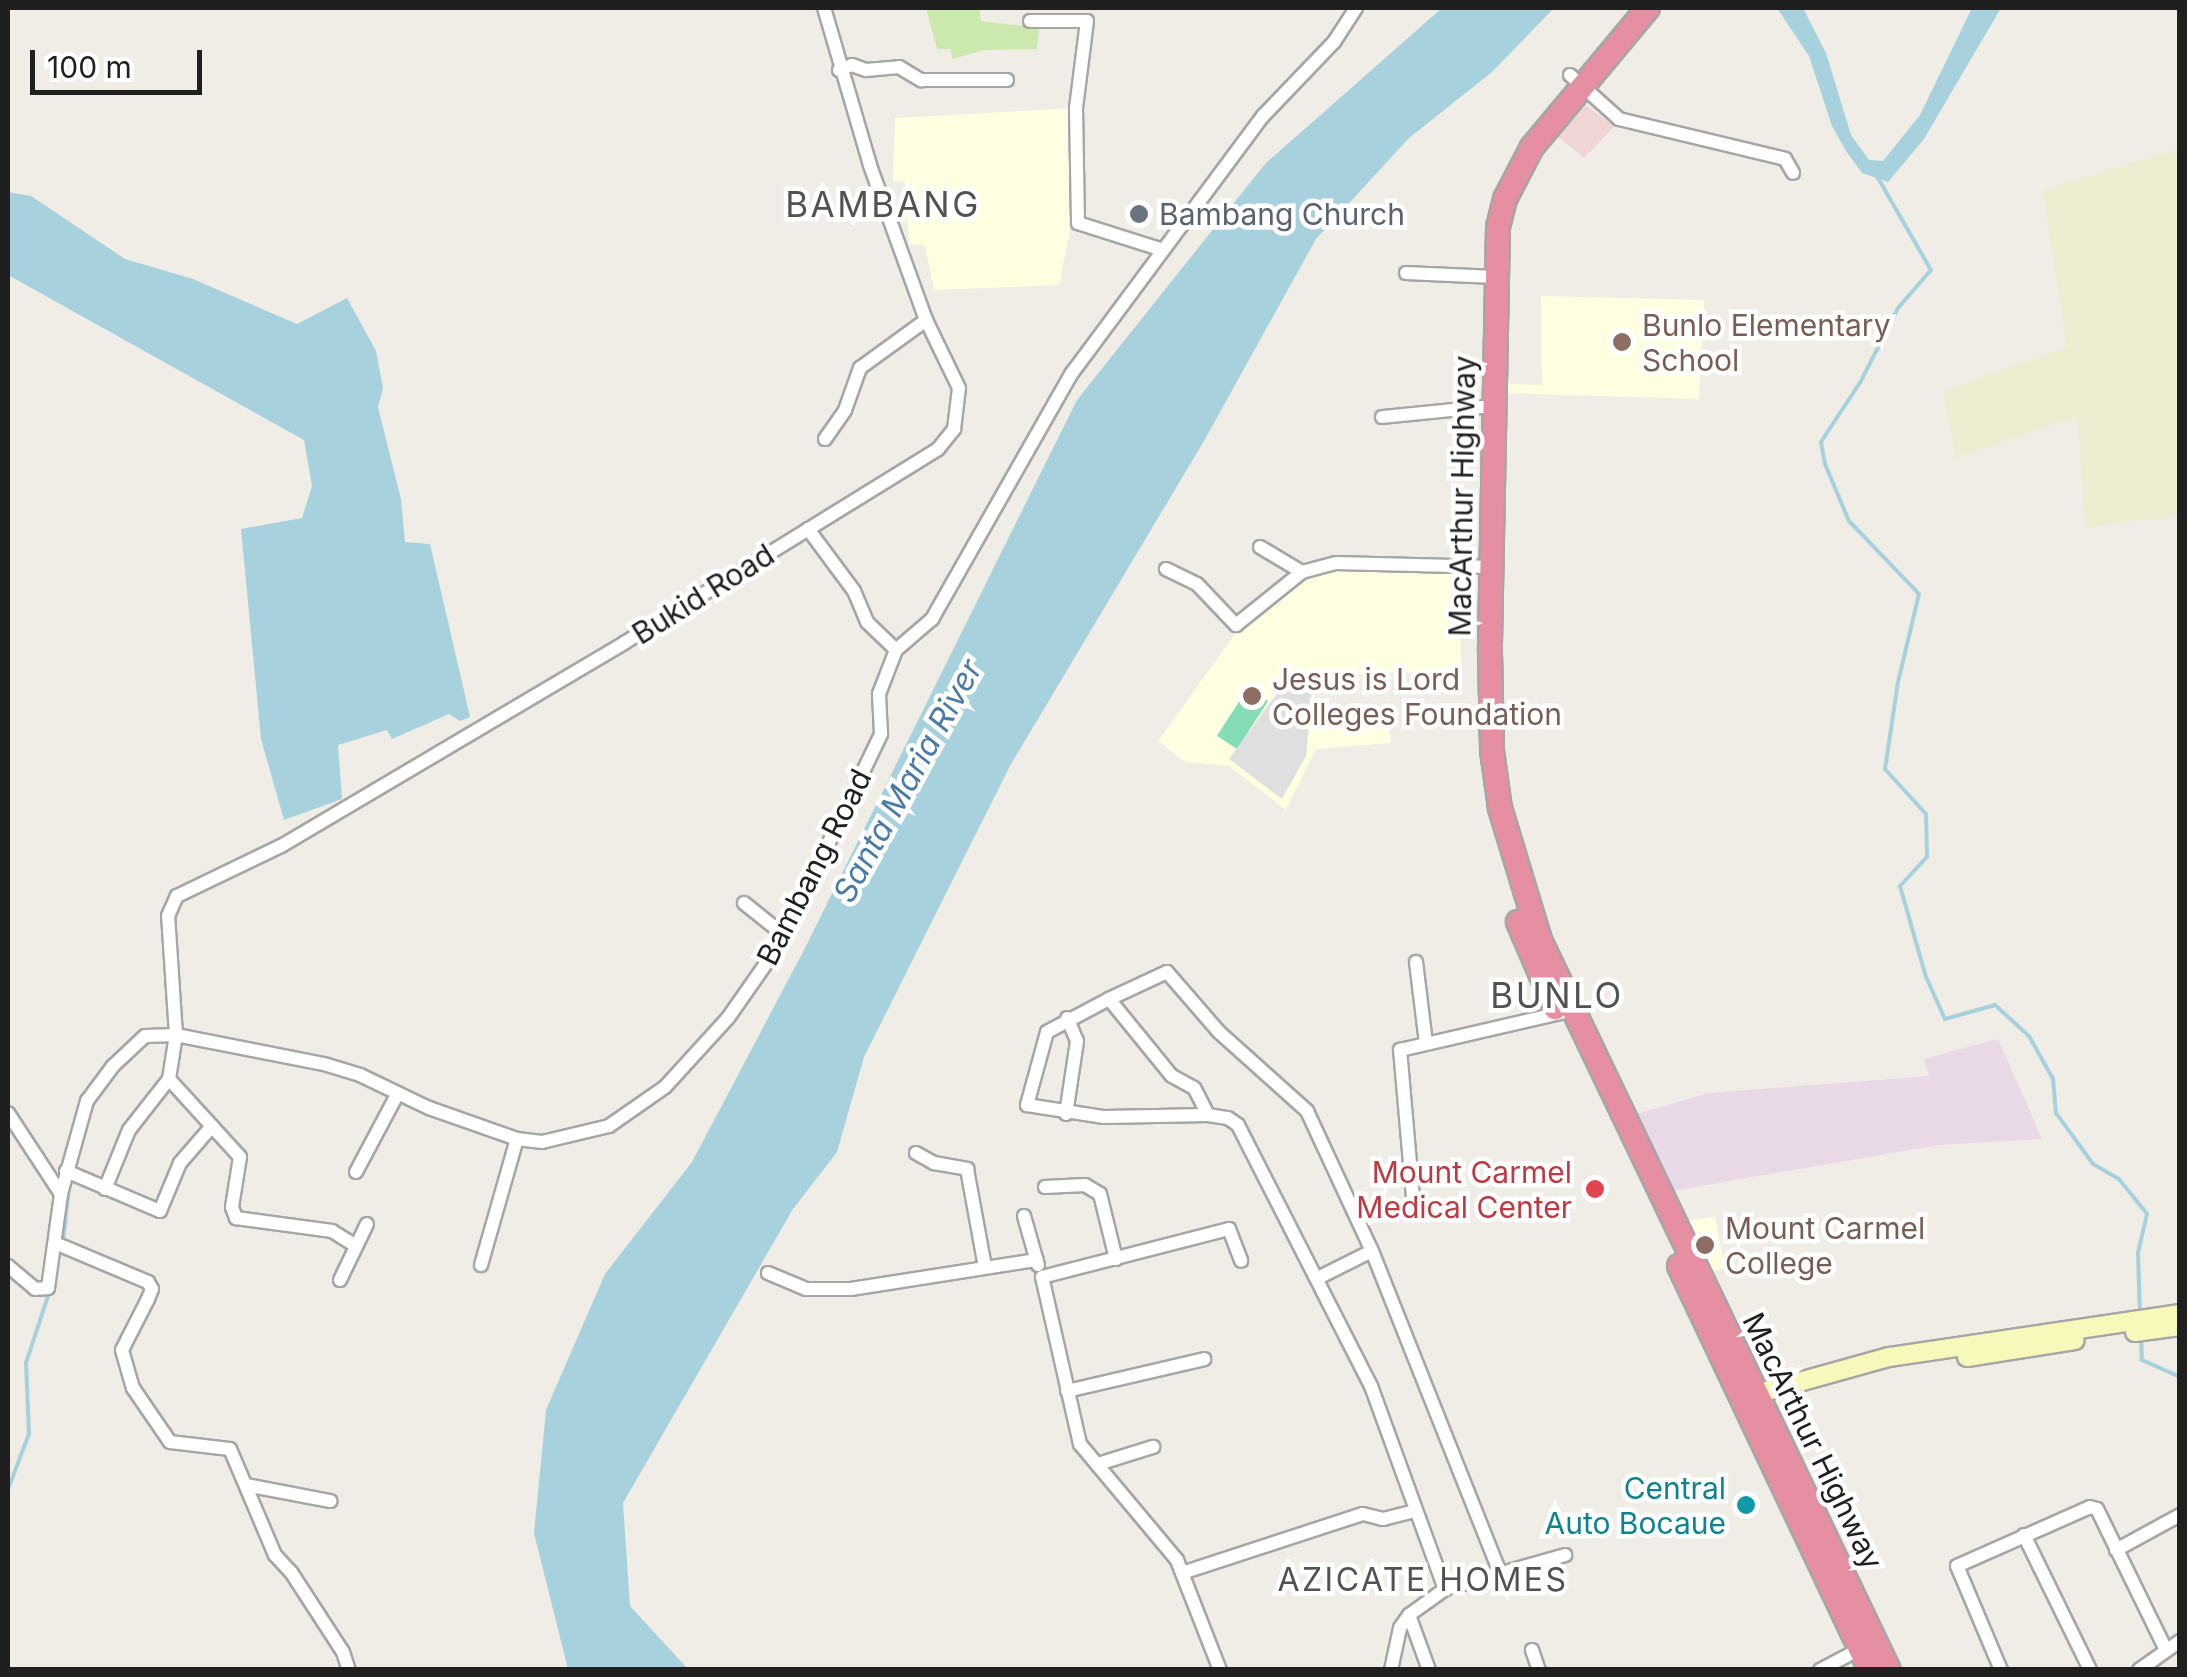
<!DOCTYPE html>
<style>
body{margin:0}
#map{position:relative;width:2187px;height:1677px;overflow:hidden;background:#f0ece6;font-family:Inter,sans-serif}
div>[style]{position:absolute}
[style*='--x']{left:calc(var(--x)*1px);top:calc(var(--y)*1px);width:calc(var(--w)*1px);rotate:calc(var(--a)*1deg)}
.commercial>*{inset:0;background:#f0d5d5}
.industrial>*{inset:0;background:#e9d8e6}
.education>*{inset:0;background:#fefee0}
.farmland>*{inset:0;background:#edeed1}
.grass>*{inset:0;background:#cce9ad}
.pitch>*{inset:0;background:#85ddb8;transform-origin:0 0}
.parking>*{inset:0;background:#dfdfdf}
.water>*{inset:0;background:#a7d2dd}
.stream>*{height:4px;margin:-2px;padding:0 2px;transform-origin:2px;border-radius:2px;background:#a7d2dd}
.roads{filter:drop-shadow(2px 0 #a6a6a6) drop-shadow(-2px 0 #a6a6a6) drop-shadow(0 2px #a6a6a6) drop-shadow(0 -2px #a6a6a6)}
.street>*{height:12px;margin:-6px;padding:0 6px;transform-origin:6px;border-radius:6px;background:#fff}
.secondary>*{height:18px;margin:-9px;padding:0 9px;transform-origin:9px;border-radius:9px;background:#f7f9bb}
.highway>*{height:22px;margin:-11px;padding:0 11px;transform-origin:11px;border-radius:11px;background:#e68fa2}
.dots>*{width:28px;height:28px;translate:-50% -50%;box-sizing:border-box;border:5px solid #fff;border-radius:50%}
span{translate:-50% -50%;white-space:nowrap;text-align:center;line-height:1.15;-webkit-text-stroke:9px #fff;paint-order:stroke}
.worship-label{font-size:30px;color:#5b616d}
.left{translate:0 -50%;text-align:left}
.education-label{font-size:30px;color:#785e54}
.street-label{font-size:30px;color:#1f1f1f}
.health-label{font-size:30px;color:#be3a42}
.right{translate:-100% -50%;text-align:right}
.culture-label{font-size:30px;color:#0d838f}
.water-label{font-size:32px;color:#4a7aa6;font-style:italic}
.neighbourhood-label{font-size:32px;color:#525252;letter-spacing:2.5px}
.quarter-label{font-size:35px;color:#525252;letter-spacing:2.5px}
.frame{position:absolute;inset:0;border:10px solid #1f1f1f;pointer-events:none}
.scale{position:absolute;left:30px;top:50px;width:172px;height:45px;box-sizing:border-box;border:5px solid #1f1f1f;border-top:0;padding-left:12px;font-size:30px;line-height:35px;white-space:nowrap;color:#1f1f1f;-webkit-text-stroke:8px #fff;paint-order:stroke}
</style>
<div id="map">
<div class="commercial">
<div style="clip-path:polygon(1583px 104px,1615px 126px,1584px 158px,1557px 136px)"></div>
</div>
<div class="industrial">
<div style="clip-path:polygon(1998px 1039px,2042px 1139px,1938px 1145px,1666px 1192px,1633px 1115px,1709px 1093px,1929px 1076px,1924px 1059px)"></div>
</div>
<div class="education">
<div style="clip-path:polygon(1074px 108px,1071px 225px,1059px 285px,934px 290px,925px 245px,909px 244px,905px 182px,893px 181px,895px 118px)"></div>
<div style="clip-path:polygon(1541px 296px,1704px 300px,1699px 399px,1500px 393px,1500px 384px,1542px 385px)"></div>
<div style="clip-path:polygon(1331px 565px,1460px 571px,1461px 670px,1317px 677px,1312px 717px,1389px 714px,1391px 743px,1316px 749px,1286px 810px,1229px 766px,1185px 762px,1158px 741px,1256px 605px)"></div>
<div style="clip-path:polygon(1715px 1217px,1725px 1268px,1702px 1274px,1678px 1222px)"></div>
</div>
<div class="farmland">
<div style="clip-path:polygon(2179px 148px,2179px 516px,2085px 527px,2078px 417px,1956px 458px,1943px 391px,2067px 347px,2043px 191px)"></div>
</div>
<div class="grass">
<div style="clip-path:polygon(926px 8px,979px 8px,981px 21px,1039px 28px,1037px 49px,984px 50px,952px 59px,951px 49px,937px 49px)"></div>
</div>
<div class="pitch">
<div style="left:1248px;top:688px;width:24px;height:57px;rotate:33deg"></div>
</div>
<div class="parking">
<div style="clip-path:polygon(1289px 677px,1313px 681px,1306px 756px,1282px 799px,1229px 759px)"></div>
</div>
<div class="water">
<div style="clip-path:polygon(1442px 8px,1554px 8px,1492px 72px,1409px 138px,1316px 239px,1204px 441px,1011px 764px,864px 1057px,837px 1152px,793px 1209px,623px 1503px,630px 1606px,688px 1669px,568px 1669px,534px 1533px,546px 1410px,605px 1274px,692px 1162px,803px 952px,1077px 400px,1265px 164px)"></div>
<div style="clip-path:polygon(1777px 8px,1803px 8px,1826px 53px,1851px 135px,1869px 160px,1883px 161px,1920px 115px,1972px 8px,2001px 8px,1924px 139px,1888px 182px,1862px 173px,1846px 151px,1832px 126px,1809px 56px)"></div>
<div style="clip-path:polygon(8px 192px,31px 196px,125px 259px,193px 279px,297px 324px,347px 298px,376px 351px,383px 388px,378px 407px,401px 499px,405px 542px,430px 544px,470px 717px,460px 721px,449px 714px,392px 739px,387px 730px,338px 745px,342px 799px,284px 820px,261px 739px,241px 529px,302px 518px,312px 486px,304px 440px,8px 275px)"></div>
</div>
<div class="stream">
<div style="--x:1878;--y:178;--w:106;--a:60.1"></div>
<div style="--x:1931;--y:270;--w:50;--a:131"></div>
<div style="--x:1898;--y:308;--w:82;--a:116.9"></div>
<div style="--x:1861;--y:381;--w:73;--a:123.3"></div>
<div style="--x:1821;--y:442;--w:22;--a:80"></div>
<div style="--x:1825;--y:464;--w:62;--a:67.2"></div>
<div style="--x:1849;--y:521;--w:101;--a:46.2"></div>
<div style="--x:1919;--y:594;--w:90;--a:103.4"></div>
<div style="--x:1898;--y:682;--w:88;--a:98.5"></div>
<div style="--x:1885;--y:769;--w:61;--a:47.7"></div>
<div style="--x:1926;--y:814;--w:43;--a:88.7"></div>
<div style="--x:1927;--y:857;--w:40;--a:133"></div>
<div style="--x:1900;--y:886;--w:95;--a:74.1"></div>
<div style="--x:1926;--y:977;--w:46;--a:65.7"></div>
<div style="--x:1945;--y:1019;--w:52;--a:-15.6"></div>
<div style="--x:1995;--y:1005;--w:46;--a:42.4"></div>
<div style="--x:2029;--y:1036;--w:49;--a:60.8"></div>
<div style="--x:2053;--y:1079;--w:34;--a:85"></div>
<div style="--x:2056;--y:1113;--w:63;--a:54"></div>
<div style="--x:2093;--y:1164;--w:30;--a:30"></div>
<div style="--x:2119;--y:1179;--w:45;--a:51.3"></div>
<div style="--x:2147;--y:1214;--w:40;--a:103"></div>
<div style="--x:2138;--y:1253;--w:63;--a:88.2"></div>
<div style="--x:63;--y:1243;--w:56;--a:-83.9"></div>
<div style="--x:2141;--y:1335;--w:25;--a:88"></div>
<div style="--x:2142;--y:1360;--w:42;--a:24.1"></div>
<div style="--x:8;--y:1489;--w:59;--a:-69.1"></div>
<div style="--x:29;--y:1434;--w:71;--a:-92.4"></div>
<div style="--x:26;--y:1363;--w:77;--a:-71.8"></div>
</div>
<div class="roads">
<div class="street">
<div style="--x:1030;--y:21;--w:57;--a:0"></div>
<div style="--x:1087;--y:21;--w:88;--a:97.2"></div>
<div style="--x:1076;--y:108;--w:115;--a:89"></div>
<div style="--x:1078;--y:223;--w:89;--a:17.6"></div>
<div style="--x:839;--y:70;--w:14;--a:-21"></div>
<div style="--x:852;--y:65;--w:15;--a:20"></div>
<div style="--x:866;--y:70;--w:33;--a:-5"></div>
<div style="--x:899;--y:67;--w:26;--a:31"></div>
<div style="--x:921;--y:80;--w:86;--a:0"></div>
<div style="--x:1570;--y:75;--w:66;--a:41.9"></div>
<div style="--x:1619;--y:119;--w:171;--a:13.5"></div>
<div style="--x:1785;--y:159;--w:16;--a:60"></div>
<div style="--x:1406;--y:273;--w:89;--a:2.6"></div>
<div style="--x:1382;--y:417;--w:111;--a:-5.7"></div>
<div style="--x:825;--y:439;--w:35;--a:-55"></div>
<div style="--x:845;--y:410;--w:45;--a:-70.3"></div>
<div style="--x:860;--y:368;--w:82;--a:-36"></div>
<div style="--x:808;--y:529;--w:77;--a:53.4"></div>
<div style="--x:854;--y:591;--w:34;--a:67"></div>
<div style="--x:867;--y:622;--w:40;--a:44"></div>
<div style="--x:1260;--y:547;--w:49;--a:30.8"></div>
<div style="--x:1302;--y:572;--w:35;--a:-15"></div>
<div style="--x:1336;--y:563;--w:157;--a:1.5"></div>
<div style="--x:1166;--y:569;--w:34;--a:26"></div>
<div style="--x:1197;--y:584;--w:57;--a:46.4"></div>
<div style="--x:1236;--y:625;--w:85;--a:-38.8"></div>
<div style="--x:744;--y:903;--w:51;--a:38.7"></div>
<div style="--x:1416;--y:962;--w:82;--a:83"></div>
<div style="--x:1109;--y:999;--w:70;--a:152"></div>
<div style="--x:1047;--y:1032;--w:76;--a:105.3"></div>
<div style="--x:1027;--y:1105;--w:78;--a:8.9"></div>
<div style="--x:1104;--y:1117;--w:104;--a:-1.1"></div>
<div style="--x:1208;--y:1115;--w:20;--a:9"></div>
<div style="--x:1228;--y:1118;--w:12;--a:35"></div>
<div style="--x:1238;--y:1125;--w:293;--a:63"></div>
<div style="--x:1371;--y:1386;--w:216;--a:70"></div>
<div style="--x:169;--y:1079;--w:105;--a:47.7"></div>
<div style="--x:240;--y:1157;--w:51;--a:99.1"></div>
<div style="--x:232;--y:1207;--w:12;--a:70"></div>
<div style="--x:236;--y:1218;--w:97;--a:7.7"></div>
<div style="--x:332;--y:1231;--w:28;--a:32"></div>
<div style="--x:8;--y:1113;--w:97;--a:56.8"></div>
<div style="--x:1066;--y:1114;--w:74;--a:-81.4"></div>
<div style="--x:1077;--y:1041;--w:25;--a:-113"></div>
<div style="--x:1208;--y:1115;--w:30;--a:-117"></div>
<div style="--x:1194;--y:1088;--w:26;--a:-151"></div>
<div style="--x:1171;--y:1075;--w:98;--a:-129.2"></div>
<div style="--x:1109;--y:999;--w:64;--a:-25"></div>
<div style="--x:1167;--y:972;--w:79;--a:49.1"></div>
<div style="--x:1219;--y:1032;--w:118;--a:41.9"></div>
<div style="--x:1307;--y:1111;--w:154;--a:65.1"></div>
<div style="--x:1372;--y:1251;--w:347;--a:68.3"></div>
<div style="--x:916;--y:1153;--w:21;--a:29"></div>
<div style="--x:934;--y:1163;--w:34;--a:10"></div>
<div style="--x:967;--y:1169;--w:100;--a:79.6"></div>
<div style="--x:66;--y:1171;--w:102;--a:23.1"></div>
<div style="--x:160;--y:1211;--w:52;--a:-67.4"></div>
<div style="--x:180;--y:1163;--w:49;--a:-49.1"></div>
<div style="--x:356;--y:1172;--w:89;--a:-62"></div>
<div style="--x:1045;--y:1187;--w:40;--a:-2.9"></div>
<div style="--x:1085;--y:1185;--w:17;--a:31"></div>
<div style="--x:1100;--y:1194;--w:67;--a:76.2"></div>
<div style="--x:105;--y:1189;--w:64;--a:-67.9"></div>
<div style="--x:129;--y:1130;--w:65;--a:-51.9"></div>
<div style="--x:169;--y:1079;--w:45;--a:-81"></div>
<div style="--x:176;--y:1035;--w:119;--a:-93.8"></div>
<div style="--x:168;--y:916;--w:22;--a:-66"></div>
<div style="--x:177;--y:896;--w:115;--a:-25.7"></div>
<div style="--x:281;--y:846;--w:399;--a:-30.6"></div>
<div style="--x:624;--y:643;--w:369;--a:-31.7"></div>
<div style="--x:938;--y:449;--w:26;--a:-51"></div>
<div style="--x:954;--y:429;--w:41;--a:-83"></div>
<div style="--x:959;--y:388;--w:76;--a:-115.9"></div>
<div style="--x:926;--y:320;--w:165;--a:-109.9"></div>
<div style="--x:870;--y:165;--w:164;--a:-106.3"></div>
<div style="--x:1414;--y:1209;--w:160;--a:-95"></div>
<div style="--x:1400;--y:1050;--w:168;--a:-13"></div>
<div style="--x:1024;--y:1216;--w:51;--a:74.1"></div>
<div style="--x:55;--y:1243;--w:101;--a:22.8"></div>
<div style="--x:148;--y:1282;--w:8;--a:60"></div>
<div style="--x:152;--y:1289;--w:11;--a:112"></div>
<div style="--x:148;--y:1299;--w:57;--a:117"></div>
<div style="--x:122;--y:1350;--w:40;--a:74"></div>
<div style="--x:133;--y:1388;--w:65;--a:55.6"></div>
<div style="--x:170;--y:1442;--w:60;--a:6.7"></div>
<div style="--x:230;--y:1449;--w:115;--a:67"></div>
<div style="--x:275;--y:1555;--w:23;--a:47"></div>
<div style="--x:291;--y:1572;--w:95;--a:57"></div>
<div style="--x:343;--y:1652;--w:19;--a:72"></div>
<div style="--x:481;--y:1265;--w:131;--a:-74.1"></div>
<div style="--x:8;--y:1266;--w:35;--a:40"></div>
<div style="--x:35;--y:1289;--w:13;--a:-4"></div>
<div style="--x:48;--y:1288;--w:95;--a:-82.1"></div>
<div style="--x:61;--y:1194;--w:97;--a:-74.4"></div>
<div style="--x:87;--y:1101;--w:44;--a:-53.4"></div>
<div style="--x:113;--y:1066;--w:44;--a:-43.2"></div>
<div style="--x:145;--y:1036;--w:31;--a:-2"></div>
<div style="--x:176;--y:1035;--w:151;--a:11.1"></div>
<div style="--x:324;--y:1064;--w:38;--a:17"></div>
<div style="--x:360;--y:1075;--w:76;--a:25.6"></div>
<div style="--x:429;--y:1108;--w:93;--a:19.4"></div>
<div style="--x:517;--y:1139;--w:25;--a:7"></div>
<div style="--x:542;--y:1142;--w:69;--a:-13.4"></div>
<div style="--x:609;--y:1126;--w:68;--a:-34.9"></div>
<div style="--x:665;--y:1087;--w:93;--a:-47.6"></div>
<div style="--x:728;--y:1018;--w:93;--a:-55.1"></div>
<div style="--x:781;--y:942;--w:231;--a:-64.3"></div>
<div style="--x:881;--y:734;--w:40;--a:-92.9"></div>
<div style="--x:879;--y:694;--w:47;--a:-68.9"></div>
<div style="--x:896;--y:650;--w:48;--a:-40.7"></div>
<div style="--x:932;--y:619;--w:283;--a:-60.4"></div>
<div style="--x:1072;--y:373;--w:320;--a:-53.4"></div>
<div style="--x:1263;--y:116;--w:103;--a:-46.2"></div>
<div style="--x:1334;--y:42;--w:40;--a:-57.1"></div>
<div style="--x:768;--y:1273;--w:41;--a:22.8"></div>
<div style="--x:806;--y:1289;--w:45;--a:0"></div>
<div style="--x:851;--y:1289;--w:188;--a:-8.9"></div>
<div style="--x:1318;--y:1278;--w:60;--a:-26.6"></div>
<div style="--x:340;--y:1280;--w:62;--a:-64.3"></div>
<div style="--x:1067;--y:1391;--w:141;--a:-13.1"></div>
<div style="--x:1098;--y:1464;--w:58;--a:-17.2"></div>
<div style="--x:246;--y:1485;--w:86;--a:10.8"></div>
<div style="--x:2024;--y:1535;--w:150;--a:63.9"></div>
<div style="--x:2116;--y:1550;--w:73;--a:-28.7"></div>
<div style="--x:1182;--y:1573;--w:190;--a:-18.1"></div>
<div style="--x:1363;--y:1514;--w:21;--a:14"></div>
<div style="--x:1383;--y:1519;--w:32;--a:-14"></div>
<div style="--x:1409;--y:1615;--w:59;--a:70"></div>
<div style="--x:1532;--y:1650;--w:21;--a:71"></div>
<div style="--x:1220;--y:1670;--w:118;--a:-111.4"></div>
<div style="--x:1177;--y:1560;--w:151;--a:-129.9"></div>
<div style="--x:1080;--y:1444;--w:171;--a:-102.8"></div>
<div style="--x:1042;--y:1277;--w:193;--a:-14.4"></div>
<div style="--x:1229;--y:1229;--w:34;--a:69"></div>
<div style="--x:1391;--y:1670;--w:43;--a:-77.9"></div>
<div style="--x:1400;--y:1628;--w:16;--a:-55"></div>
<div style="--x:1409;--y:1615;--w:44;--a:-35.8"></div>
<div style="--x:1445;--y:1589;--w:125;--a:-15.8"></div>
<div style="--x:1820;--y:1670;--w:45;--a:-27.7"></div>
<div style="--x:2001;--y:1670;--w:113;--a:-112.9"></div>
<div style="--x:1957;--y:1566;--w:145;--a:-23.9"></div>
<div style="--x:2090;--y:1507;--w:7;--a:16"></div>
<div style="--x:2097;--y:1509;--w:157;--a:63.9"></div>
<div style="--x:2139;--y:1670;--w:50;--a:-35.3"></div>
</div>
<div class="secondary">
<div style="--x:2135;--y:1332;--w:45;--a:-7.6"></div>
<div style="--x:1967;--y:1357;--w:109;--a:-8.9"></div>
<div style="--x:1749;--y:1396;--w:145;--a:-15.6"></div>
<div style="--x:1889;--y:1357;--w:294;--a:-8.4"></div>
</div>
<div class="highway">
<div style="--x:1648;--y:8;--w:181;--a:129.8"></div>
<div style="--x:1532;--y:147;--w:59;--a:117.4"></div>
<div style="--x:1505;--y:199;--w:29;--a:104"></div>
<div style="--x:1498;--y:227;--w:425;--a:91.1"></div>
<div style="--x:1490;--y:652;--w:99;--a:88.8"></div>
<div style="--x:1492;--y:751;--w:58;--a:82"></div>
<div style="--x:1500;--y:808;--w:138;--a:73.1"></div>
<div style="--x:1540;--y:940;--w:809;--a:64.45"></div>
<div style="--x:1518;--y:922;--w:94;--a:66.7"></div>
<div style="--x:1679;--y:1266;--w:447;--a:64.7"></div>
</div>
</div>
<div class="dots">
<div style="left:1139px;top:214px;background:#6b7280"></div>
<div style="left:1622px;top:342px;background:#8d6e63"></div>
<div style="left:1252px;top:696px;background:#8d6e63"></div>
<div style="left:1595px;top:1189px;background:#e0444e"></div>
<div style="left:1705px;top:1245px;background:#8d6e63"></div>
<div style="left:1746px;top:1505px;background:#0f9aa8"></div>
</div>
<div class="worship-label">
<span class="left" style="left:1159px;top:214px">Bambang Church</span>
</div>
<div class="education-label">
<span class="left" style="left:1642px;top:342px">Bunlo Elementary<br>School</span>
<span class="left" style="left:1272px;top:696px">Jesus is Lord<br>Colleges Foundation</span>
<span class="left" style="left:1725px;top:1245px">Mount Carmel<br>College</span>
</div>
<div class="street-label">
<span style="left:1462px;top:496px;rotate:-89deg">MacArthur Highway</span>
<span style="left:703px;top:594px;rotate:-32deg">Bukid Road</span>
<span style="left:814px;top:867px;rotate:-63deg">Bambang Road</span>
<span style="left:1813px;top:1441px;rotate:64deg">MacArthur Highway</span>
</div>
<div class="health-label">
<span class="right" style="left:1572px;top:1189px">Mount Carmel<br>Medical Center</span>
</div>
<div class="culture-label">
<span class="right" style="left:1726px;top:1505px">Central<br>Auto Bocaue</span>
</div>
<div class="water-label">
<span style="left:908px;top:781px;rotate:-61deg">Santa Maria River</span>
</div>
<div class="neighbourhood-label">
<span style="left:1423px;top:1580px">AZICATE HOMES</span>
</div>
<div class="quarter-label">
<span style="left:883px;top:204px">BAMBANG</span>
<span style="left:1557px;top:995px">BUNLO</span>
</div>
<div class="frame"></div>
<div class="scale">100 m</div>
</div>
